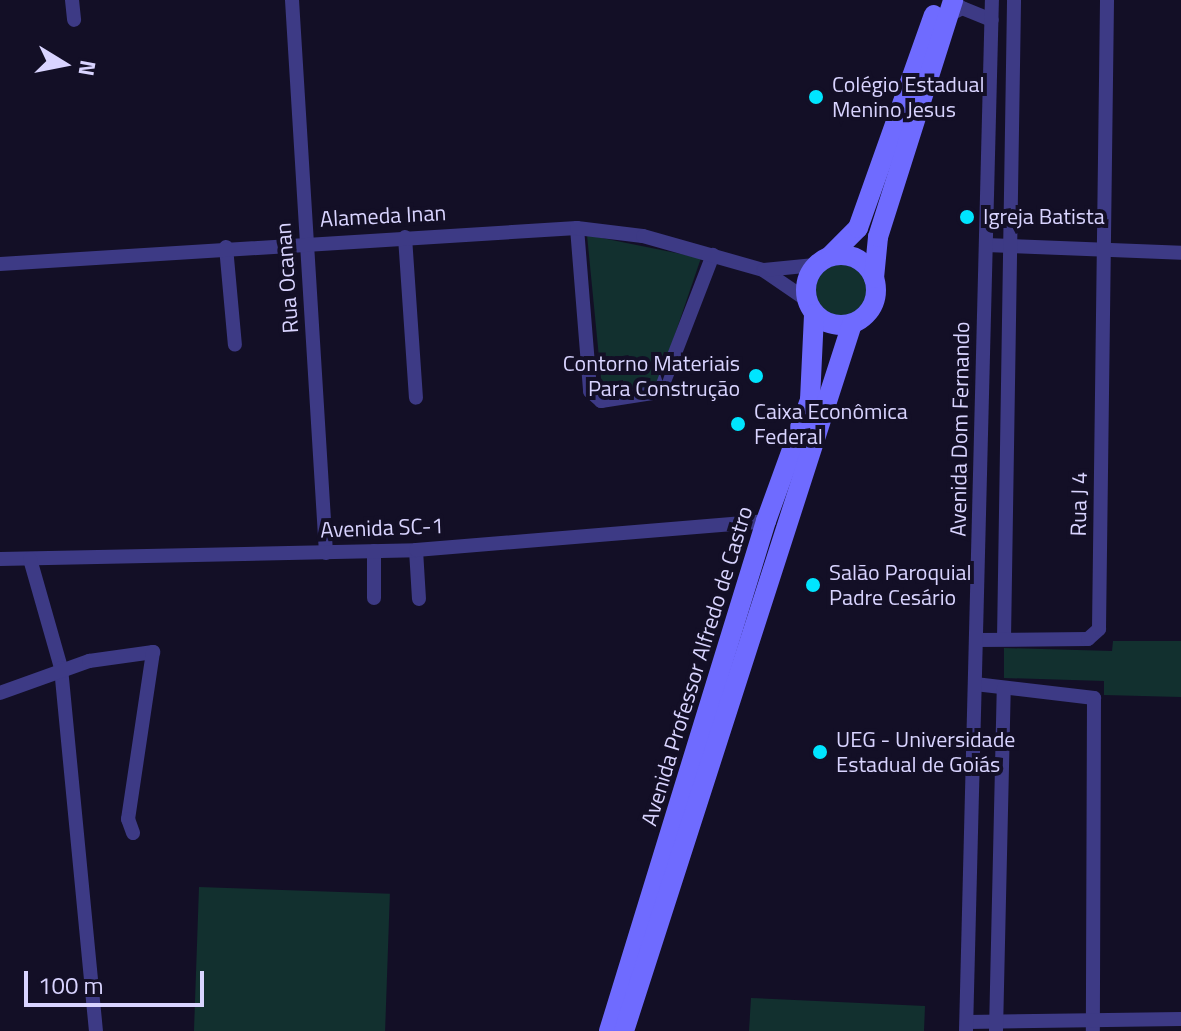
<!DOCTYPE html>
<meta charset="utf-8">
<style>
body{margin:0}
#map{position:relative;width:1181px;height:1031px;overflow:hidden;background:#130f26;font-family:"Titillium Web",sans-serif}
div>[style]{position:absolute}
[style*='--x']{left:calc(var(--x)*1px);top:calc(var(--y)*1px);width:calc(var(--w)*1px);rotate:calc(var(--a)*1deg)}
.green>*{inset:0;background:#12302f;transform-origin:0 0}
.round{border-radius:50%}
.minor>*{height:14px;margin:-7px;padding:0 7px;transform-origin:7px;border-radius:7px;background:#3d3a85}
.secondary>*{height:20px;margin:-10px;padding:0 10px;transform-origin:10px;border-radius:10px;background:#6f6bff}
.secondary>.ring{margin:-10px;padding:0;box-sizing:content-box;background:none;border:20px solid #6f6bff;border-radius:50%}
.dots>*{width:22px;height:22px;translate:-50% -50%;box-sizing:border-box;border:4px solid #130f26;border-radius:50%}
span{translate:-50% -50%;white-space:nowrap;text-align:center;line-height:1.15;-webkit-text-stroke:8px #130f26;paint-order:stroke}
.poi-label{font-size:22px;color:#d9d4ff}
.left{translate:0 -50%;text-align:left}
.right{translate:-100% -50%;text-align:right}
.street-label{font-size:22px;color:#d9d4ff}
.north{position:absolute;left:24px;top:24px;width:80px;height:80px;-webkit-text-stroke:6px #130f26;paint-order:stroke;rotate:100deg;font-size:22px;font-weight:700;line-height:32px;text-align:center;color:#d9d4ff}
.north::after{content:'';display:block;margin:auto;width:28px;height:36px;background:#d9d4ff;clip-path:polygon(50% 0,100% 100%,50% 72%,0 100%)}
.scale{position:absolute;left:24px;top:971px;width:180px;height:36px;box-sizing:border-box;border:4px solid #d9d4ff;border-top:0;padding-left:10px;font-size:24px;line-height:28px;white-space:nowrap;color:#d9d4ff;-webkit-text-stroke:6px #130f26;paint-order:stroke}
</style>
<div id="map">
<div class="green">
<div style="clip-path:polygon(587px 235px,701px 258px,656px 390px,602px 388px)"></div>
<div class="round" style="left:815px;top:262px;width:54px;height:54px"></div>
<div style="clip-path:polygon(1113px 641px,1181px 641px,1181px 697px,1104px 695px,1104px 681px,1004px 678px,1004px 648px,1112px 651px)"></div>
<div style="left:199px;top:887px;width:191px;height:144px;rotate:2deg"></div>
<div style="clip-path:polygon(751px 998px,925px 1006px,924px 1031px,749px 1031px)"></div>
</div>
<div class="minor">
<div style="--x:72;--y:0;--w:20;--a:84"></div>
<div style="--x:292;--y:0;--w:554;--a:86.48"></div>
<div style="--x:947;--y:16;--w:17;--a:-28"></div>
<div style="--x:962;--y:8;--w:32;--a:22"></div>
<div style="--x:577;--y:228;--w:164;--a:85.4"></div>
<div style="--x:590;--y:391;--w:15;--a:42"></div>
<div style="--x:601;--y:401;--w:60;--a:-8.7"></div>
<div style="--x:660;--y:392;--w:147;--a:-68.9"></div>
<div style="--x:405;--y:237;--w:161;--a:86.1"></div>
<div style="--x:986;--y:245;--w:195;--a:2.3"></div>
<div style="--x:226;--y:247;--w:98;--a:84.8"></div>
<div style="--x:0;--y:264;--w:578;--a:-3.57"></div>
<div style="--x:577;--y:228;--w:66;--a:6.9"></div>
<div style="--x:643;--y:236;--w:125;--a:15.8"></div>
<div style="--x:763;--y:270;--w:53;--a:34.3"></div>
<div style="--x:764;--y:270;--w:51;--a:-5.6"></div>
<div style="--x:416;--y:550;--w:49;--a:86.5"></div>
<div style="--x:374;--y:551;--w:47;--a:90"></div>
<div style="--x:0;--y:559;--w:416;--a:-1.2"></div>
<div style="--x:416;--y:550;--w:351;--a:-4.7"></div>
<div style="--x:30;--y:559;--w:113;--a:74.1"></div>
<div style="--x:61;--y:668;--w:365;--a:84.5"></div>
<div style="--x:1004;--y:639;--w:639;--a:-89.1"></div>
<div style="--x:977;--y:640;--w:111;--a:-0.5"></div>
<div style="--x:1088;--y:639;--w:15;--a:-42"></div>
<div style="--x:1099;--y:629;--w:629;--a:-89.27"></div>
<div style="--x:975;--y:684;--w:120;--a:6.7"></div>
<div style="--x:1094;--y:698;--w:333;--a:90.2"></div>
<div style="--x:0;--y:693;--w:95;--a:-19.8"></div>
<div style="--x:89;--y:661;--w:65;--a:-8"></div>
<div style="--x:153;--y:652;--w:169;--a:98.5"></div>
<div style="--x:128;--y:819;--w:15;--a:70"></div>
<div style="--x:967;--y:1022;--w:214;--a:-0.8"></div>
<div style="--x:966;--y:1031;--w:1031;--a:-88.56"></div>
<div style="--x:996;--y:1031;--w:343;--a:-88.7"></div>
</div>
<div class="secondary">
<div class="ring" style="left:806px;top:255px;width:50px;height:50px"></div>
<div style="--x:831;--y:255;--w:38;--a:-45"></div>
<div style="--x:858;--y:228;--w:226;--a:-70.4"></div>
<div style="--x:874;--y:278;--w:41;--a:-84.4"></div>
<div style="--x:878;--y:237;--w:249;--a:-72.4"></div>
<div style="--x:609;--y:1031;--w:534;--a:-72.89"></div>
<div style="--x:766;--y:521;--w:129;--a:-70"></div>
<div style="--x:810;--y:400;--w:86;--a:-87.3"></div>
<div style="--x:624;--y:1031;--w:743;--a:-72.13"></div>
</div>
<div class="dots">
<div style="left:816px;top:97px;background:#00e5ff"></div>
<div style="left:967px;top:217px;background:#00e5ff"></div>
<div style="left:756px;top:376px;background:#00e5ff"></div>
<div style="left:738px;top:424px;background:#00e5ff"></div>
<div style="left:813px;top:585px;background:#00e5ff"></div>
<div style="left:820px;top:752px;background:#00e5ff"></div>
</div>
<div class="poi-label">
<span class="left" style="left:832px;top:97px">Colégio Estadual<br>Menino Jesus</span>
<span class="left" style="left:983px;top:217px">Igreja Batista</span>
<span class="right" style="left:740px;top:376px">Contorno Materiais<br>Para Construção</span>
<span class="left" style="left:754px;top:424px">Caixa Econômica<br>Federal</span>
<span class="left" style="left:829px;top:585px">Salão Paroquial<br>Padre Cesário</span>
<span class="left" style="left:836px;top:752px">UEG - Universidade<br>Estadual de Goiás</span>
</div>
<div class="street-label">
<span style="left:383px;top:216px;rotate:-3deg">Alameda Inan</span>
<span style="left:287px;top:278px;rotate:-94deg">Rua Ocanan</span>
<span style="left:960px;top:429px;rotate:-89deg">Avenida Dom Fernando</span>
<span style="left:1079px;top:504px;rotate:-89deg">Rua J 4</span>
<span style="left:382px;top:528px;rotate:-2deg">Avenida SC-1</span>
<span style="left:697px;top:666px;rotate:-73deg">Avenida Professor Alfredo de Castro</span>
</div>
<div class="north">N</div>
<div class="scale">100 m</div>
</div>
